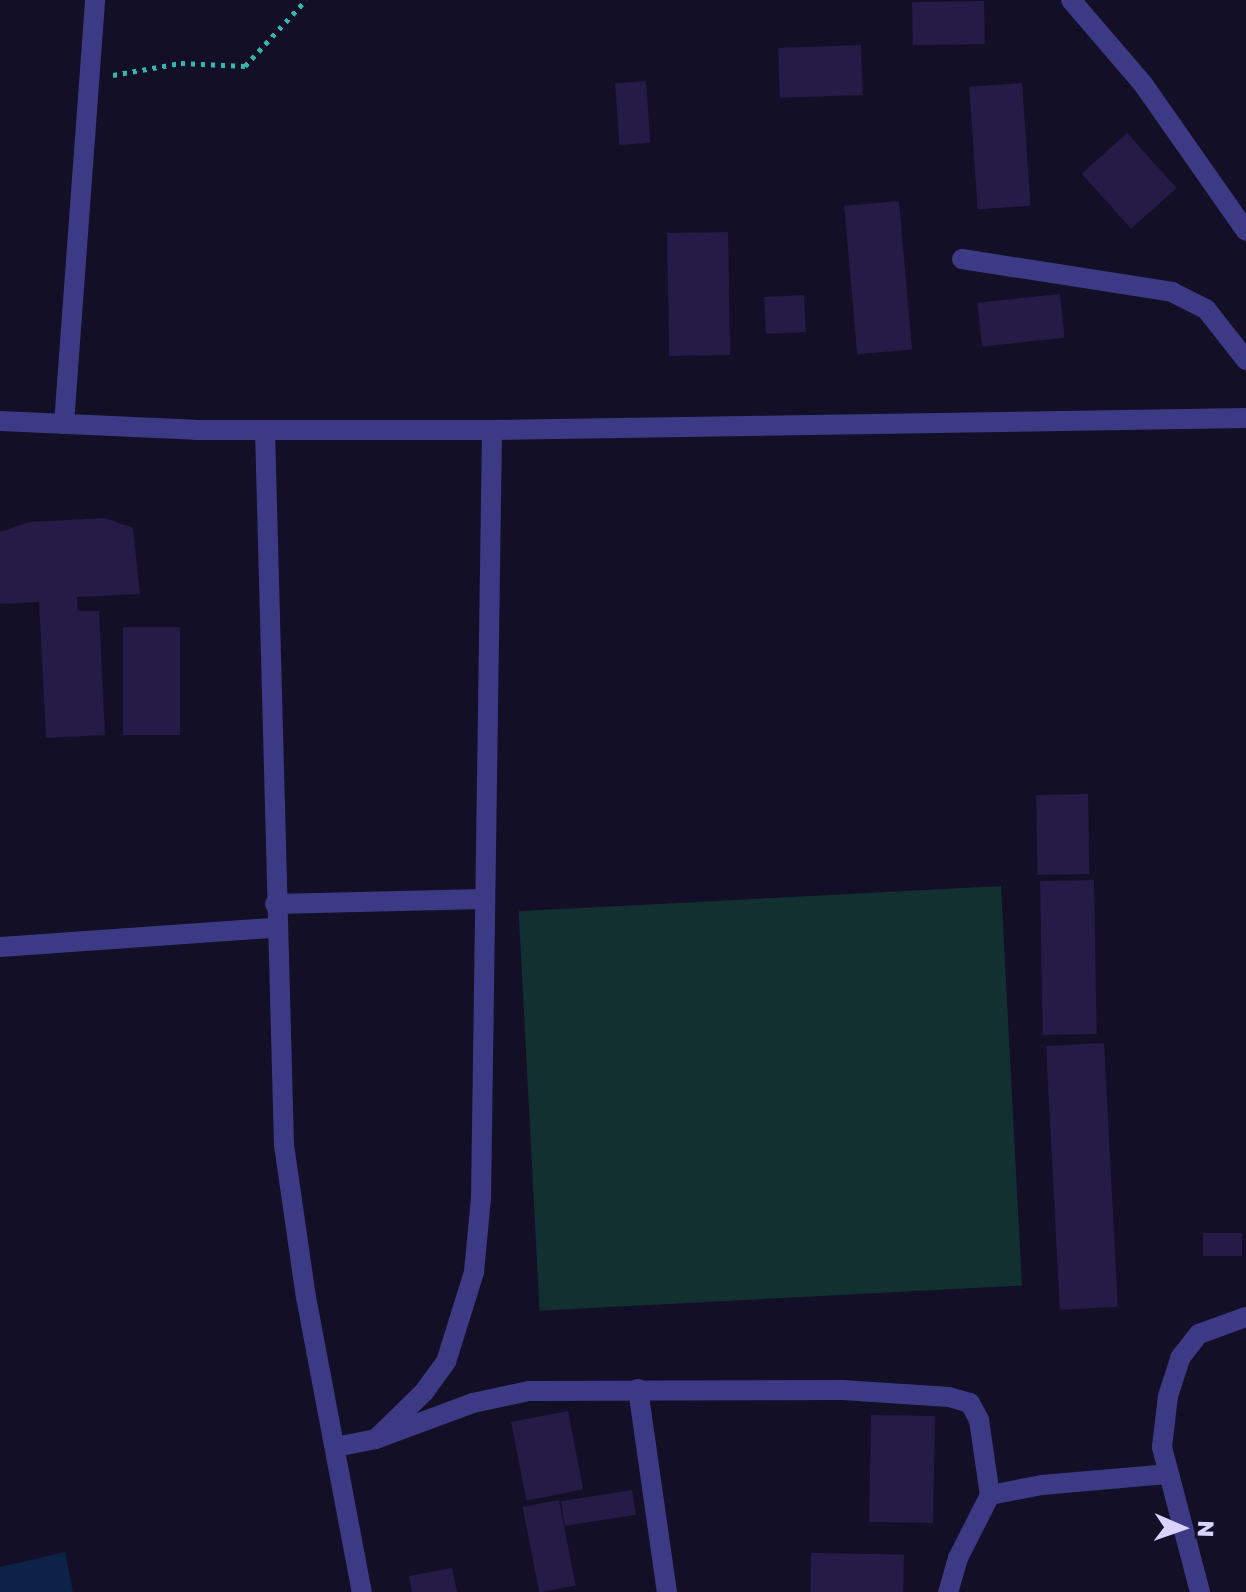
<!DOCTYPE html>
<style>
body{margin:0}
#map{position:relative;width:1246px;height:1592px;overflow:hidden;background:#130f26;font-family:"Golos Text",sans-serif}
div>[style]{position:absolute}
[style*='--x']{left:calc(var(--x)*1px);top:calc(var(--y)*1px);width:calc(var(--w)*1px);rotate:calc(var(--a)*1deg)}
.green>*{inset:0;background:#12302f;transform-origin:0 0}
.water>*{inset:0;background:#0c2248}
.building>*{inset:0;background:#241b47;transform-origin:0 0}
.path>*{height:5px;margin-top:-2.5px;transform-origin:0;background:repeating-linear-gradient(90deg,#2fb8b0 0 4px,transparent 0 10px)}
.minor>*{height:20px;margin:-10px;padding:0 10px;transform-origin:10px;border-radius:10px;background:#3d3a85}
span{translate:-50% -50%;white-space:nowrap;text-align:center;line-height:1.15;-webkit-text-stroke:8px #130f26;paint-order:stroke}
.north{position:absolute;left:1142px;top:1488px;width:80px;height:80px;-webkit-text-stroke:6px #130f26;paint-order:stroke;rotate:92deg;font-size:22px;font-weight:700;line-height:32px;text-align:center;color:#d9d4ff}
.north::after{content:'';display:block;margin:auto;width:28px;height:36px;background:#d9d4ff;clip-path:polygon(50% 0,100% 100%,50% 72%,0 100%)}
</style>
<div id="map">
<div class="green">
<div style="left:1001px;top:886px;width:400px;height:483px;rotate:87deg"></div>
</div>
<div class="water">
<div style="clip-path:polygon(65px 1552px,73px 1592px,0 1592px,0 1567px)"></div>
</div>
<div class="building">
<div style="left:984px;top:1px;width:43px;height:72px;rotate:89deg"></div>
<div style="left:861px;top:45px;width:50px;height:83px;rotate:88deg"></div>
<div style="left:646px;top:81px;width:62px;height:31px;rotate:86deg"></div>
<div style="left:1022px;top:83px;width:123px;height:53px;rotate:86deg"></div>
<div style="left:1127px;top:133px;width:74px;height:61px;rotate:48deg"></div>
<div style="left:899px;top:201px;width:149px;height:55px;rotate:85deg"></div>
<div style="left:728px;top:232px;width:123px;height:61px;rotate:89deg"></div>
<div style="left:1060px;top:294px;width:44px;height:83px;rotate:84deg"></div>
<div style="left:804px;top:295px;width:37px;height:40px;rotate:87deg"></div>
<div style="clip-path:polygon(105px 518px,133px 528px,140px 594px,77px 597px,78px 611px,99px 611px,105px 735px,46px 738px,39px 602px,0 604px,0 532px,29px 522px)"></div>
<div style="left:123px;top:627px;width:57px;height:108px"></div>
<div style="left:1088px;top:794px;width:80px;height:52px;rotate:89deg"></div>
<div style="left:1094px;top:880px;width:154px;height:54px;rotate:89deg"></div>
<div style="left:1104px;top:1043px;width:264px;height:58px;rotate:87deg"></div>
<div style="left:1203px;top:1233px;width:39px;height:23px"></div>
<div style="left:568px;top:1411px;width:80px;height:58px;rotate:79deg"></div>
<div style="left:871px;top:1415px;width:64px;height:107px;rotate:1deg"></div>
<div style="left:632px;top:1490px;width:25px;height:72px;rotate:81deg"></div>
<div style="left:559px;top:1500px;width:87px;height:37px;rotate:79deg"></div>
<div style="left:811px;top:1553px;width:93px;height:39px;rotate:1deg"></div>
<div style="clip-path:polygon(452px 1568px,457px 1592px,412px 1592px,409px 1576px)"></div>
</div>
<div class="path">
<div style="--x:113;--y:75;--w:69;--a:-10"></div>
<div style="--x:181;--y:63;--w:64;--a:2.7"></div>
<div style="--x:245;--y:66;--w:90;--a:-47.3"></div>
</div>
<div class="minor">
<div style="--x:1071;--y:0;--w:111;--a:49.4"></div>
<div style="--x:1143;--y:84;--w:179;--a:55"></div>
<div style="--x:962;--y:259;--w:213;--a:8.9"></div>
<div style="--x:1172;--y:292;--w:38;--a:27"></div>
<div style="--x:1206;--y:309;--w:65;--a:51.9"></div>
<div style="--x:0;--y:421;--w:195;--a:2.6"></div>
<div style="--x:195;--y:430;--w:297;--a:0"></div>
<div style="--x:492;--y:430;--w:754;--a:-0.91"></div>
<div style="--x:64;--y:424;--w:425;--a:-85.8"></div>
<div style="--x:265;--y:430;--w:715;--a:88.48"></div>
<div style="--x:284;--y:1145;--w:154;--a:81.8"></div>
<div style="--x:306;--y:1297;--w:300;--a:79.3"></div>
<div style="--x:275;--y:904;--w:209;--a:-1.4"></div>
<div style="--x:0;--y:947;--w:276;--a:-4"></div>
<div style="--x:638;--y:1389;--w:205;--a:81.9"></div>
<div style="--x:376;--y:1439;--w:67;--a:-44.4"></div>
<div style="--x:424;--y:1392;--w:37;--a:-54"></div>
<div style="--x:446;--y:1362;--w:94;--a:-72.7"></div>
<div style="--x:474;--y:1272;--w:74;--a:-84.6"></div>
<div style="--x:481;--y:1198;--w:768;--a:-89.18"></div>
<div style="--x:335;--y:1447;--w:42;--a:-11"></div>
<div style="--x:376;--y:1439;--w:103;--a:-20.4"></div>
<div style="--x:473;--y:1403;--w:57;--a:-12.1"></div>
<div style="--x:529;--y:1391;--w:314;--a:-0.2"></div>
<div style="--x:843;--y:1390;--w:106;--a:3.8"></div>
<div style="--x:949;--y:1397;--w:22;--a:16"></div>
<div style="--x:970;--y:1403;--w:19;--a:62"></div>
<div style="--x:979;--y:1420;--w:76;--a:81.7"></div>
<div style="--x:990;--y:1495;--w:71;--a:116.9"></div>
<div style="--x:958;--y:1558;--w:35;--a:106"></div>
<div style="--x:990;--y:1495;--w:53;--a:-10.9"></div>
<div style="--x:1042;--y:1485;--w:125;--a:-5"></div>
<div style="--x:1200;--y:1592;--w:150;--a:-104.7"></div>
<div style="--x:1162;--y:1447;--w:51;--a:-83.3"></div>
<div style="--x:1168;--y:1396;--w:40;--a:-72"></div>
<div style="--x:1180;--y:1358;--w:31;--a:-52"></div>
<div style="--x:1199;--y:1334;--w:50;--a:-19.9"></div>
</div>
<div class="north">N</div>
</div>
